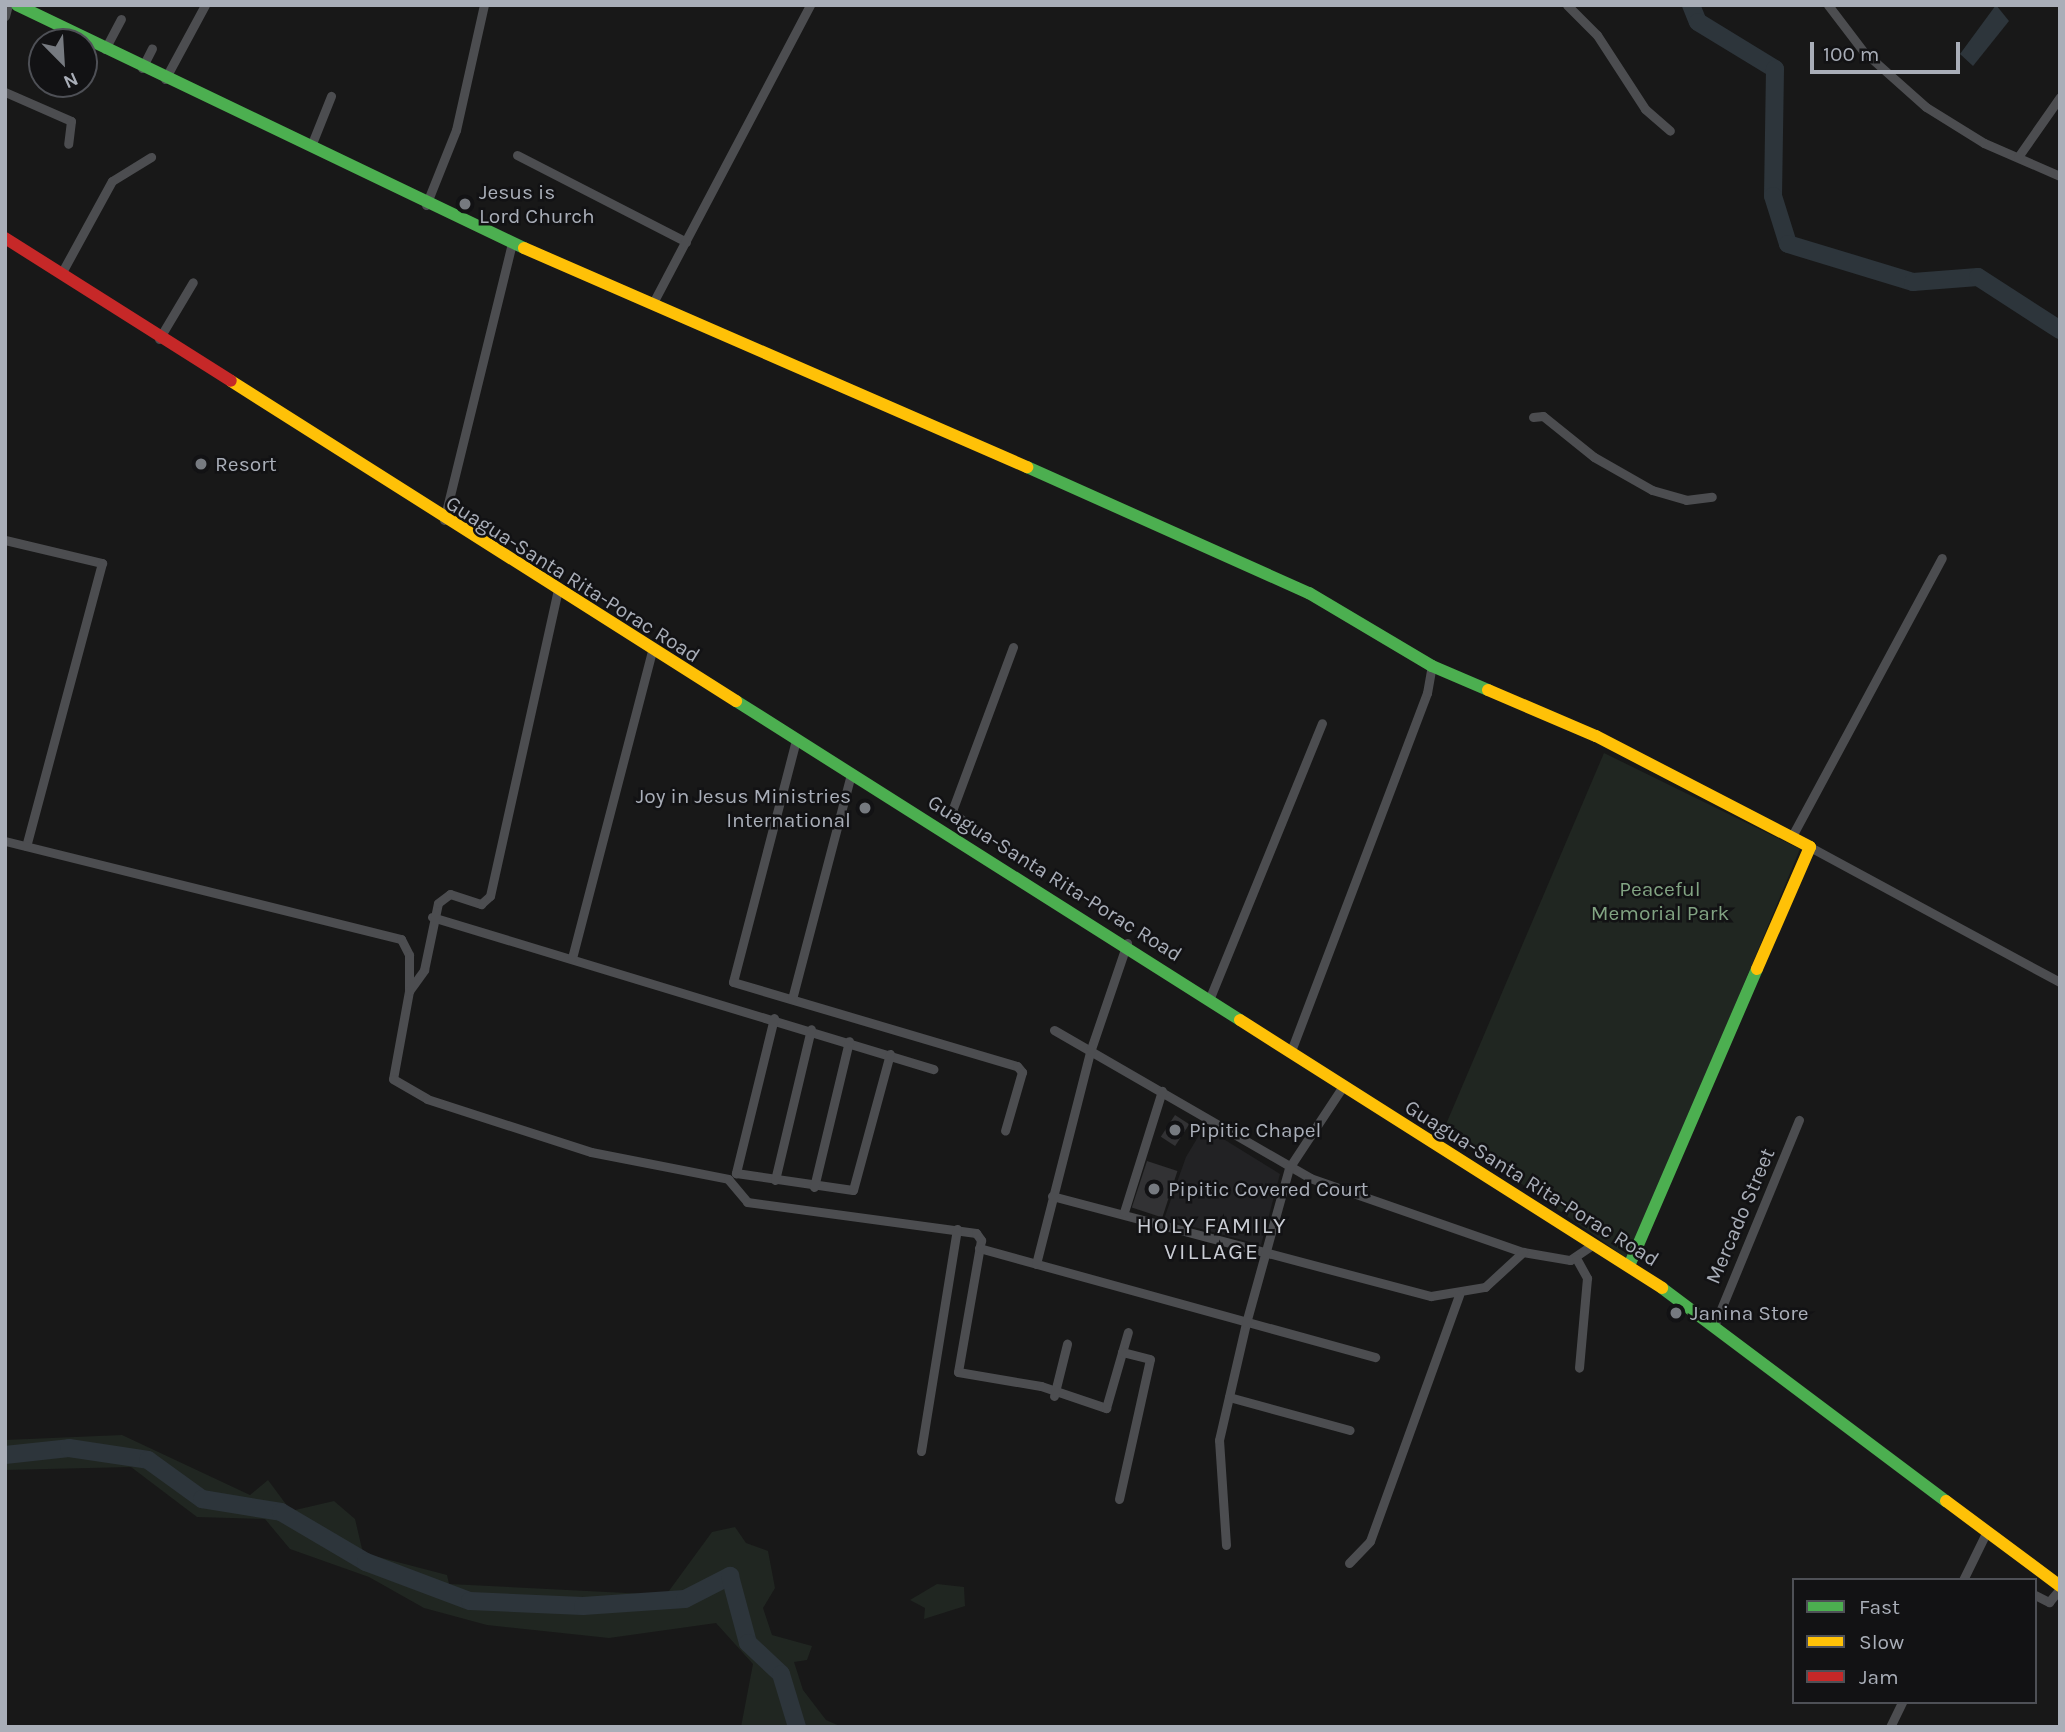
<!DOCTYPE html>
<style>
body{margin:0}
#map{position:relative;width:2065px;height:1732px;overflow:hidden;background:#181818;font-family:Karla,sans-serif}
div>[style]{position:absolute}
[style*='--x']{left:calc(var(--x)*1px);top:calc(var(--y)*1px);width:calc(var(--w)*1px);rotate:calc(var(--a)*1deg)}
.built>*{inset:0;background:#222224}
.green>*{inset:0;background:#202621}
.water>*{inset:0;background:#2d353b}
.river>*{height:18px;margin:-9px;padding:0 9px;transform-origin:9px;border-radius:9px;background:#2d353b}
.building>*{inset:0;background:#323234;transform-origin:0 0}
.street>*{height:9px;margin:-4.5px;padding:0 4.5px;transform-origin:4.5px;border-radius:4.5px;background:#4c4d50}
.fast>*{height:12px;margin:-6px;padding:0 6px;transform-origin:6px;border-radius:6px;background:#4caf50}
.slow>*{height:12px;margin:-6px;padding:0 6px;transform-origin:6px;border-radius:6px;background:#ffc107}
.jam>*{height:12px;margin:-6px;padding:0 6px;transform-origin:6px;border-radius:6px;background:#c62828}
.dots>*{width:19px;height:19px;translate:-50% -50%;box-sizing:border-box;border:4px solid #121214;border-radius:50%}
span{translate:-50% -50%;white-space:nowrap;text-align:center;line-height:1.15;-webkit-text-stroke:5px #121214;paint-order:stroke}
.poi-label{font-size:21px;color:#a9aeb8}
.left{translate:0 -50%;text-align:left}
.right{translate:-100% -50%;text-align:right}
.street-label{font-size:21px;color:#a9aeb8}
.park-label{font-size:21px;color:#81a382}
.neighbourhood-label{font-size:23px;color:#cacdd4;letter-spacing:2px}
.frame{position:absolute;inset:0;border:7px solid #a9aeb8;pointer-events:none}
.legend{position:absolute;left:1792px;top:1578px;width:245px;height:126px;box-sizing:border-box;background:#121214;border:2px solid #4e5056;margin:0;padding:9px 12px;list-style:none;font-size:21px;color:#a9aeb8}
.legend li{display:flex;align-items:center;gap:14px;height:35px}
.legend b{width:35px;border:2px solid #4e5056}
.north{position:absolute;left:28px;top:28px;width:70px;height:70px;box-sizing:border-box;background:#121214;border:2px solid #4e5056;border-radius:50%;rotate:156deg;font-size:19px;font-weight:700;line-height:28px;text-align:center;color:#a9aeb8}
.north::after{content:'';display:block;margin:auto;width:24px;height:32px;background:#767a80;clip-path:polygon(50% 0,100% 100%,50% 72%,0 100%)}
.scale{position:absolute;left:1810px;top:42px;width:150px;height:32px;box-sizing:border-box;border:4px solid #a9aeb8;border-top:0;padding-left:9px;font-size:21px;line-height:24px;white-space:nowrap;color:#a9aeb8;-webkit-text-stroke:5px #121214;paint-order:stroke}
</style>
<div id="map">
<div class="built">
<div style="clip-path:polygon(1204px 1127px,1280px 1174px,1261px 1245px,1164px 1219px,1186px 1157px)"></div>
</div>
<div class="green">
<div style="clip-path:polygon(1604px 753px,1800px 849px,1629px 1260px,1444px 1129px)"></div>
<div style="clip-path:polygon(122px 1435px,250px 1495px,268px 1480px,291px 1511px,334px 1501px,355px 1519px,363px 1553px,447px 1575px,449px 1584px,666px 1595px,712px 1532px,735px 1527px,746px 1543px,768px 1551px,775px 1588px,763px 1608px,772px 1635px,812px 1646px,807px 1660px,794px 1662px,803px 1690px,826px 1720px,842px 1727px,741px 1727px,753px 1664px,716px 1623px,609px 1638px,487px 1625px,424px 1608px,369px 1577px,290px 1549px,265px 1519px,197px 1517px,131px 1467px,5px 1470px,5px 1440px)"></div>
<div style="clip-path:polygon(937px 1584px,964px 1587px,965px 1606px,924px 1619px,925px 1608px,910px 1600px)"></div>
</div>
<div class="water">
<div style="clip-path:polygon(1996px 5px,2009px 21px,1973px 66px,1960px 54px)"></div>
</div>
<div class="river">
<div style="--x:1691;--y:5;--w:18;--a:68"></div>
<div style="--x:1698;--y:22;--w:90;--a:31.4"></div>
<div style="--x:1775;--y:69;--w:127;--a:90.9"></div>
<div style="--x:1773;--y:196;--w:50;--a:72.6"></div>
<div style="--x:1788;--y:244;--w:131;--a:16.9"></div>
<div style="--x:1913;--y:282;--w:65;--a:-4.4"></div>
<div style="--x:1978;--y:277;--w:98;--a:32.9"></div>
<div style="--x:5;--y:1455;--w:64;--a:-6.2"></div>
<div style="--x:69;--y:1448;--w:80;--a:8.6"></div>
<div style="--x:148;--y:1460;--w:67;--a:35.8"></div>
<div style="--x:202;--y:1499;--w:80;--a:9.3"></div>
<div style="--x:281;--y:1512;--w:99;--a:30.5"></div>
<div style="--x:366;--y:1562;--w:111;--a:20.6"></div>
<div style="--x:470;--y:1601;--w:113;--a:2.5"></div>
<div style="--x:583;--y:1606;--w:102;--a:-3.9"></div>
<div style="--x:685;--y:1599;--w:51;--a:-27.1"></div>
<div style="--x:730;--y:1576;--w:69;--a:75"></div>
<div style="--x:748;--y:1643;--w:45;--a:43.2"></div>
<div style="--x:781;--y:1674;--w:55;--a:73.2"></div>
</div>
<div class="building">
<div style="left:1175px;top:1115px;width:17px;height:26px;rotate:33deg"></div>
<div style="left:1147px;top:1161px;width:32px;height:49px;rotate:18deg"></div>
</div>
<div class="street">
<div style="--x:1567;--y:5;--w:42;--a:45"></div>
<div style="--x:1597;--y:35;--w:88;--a:57"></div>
<div style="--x:1645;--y:109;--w:33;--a:41"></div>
<div style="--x:1828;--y:5;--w:58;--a:52.7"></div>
<div style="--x:1863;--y:51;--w:84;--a:41.6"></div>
<div style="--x:1926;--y:107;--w:68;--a:31.8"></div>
<div style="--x:1984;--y:143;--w:83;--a:23.5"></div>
<div style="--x:5;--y:16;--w:11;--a:-75"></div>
<div style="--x:105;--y:49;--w:34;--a:-62"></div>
<div style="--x:142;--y:68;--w:22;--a:-63"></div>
<div style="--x:165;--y:79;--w:84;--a:-61.6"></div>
<div style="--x:5;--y:92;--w:72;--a:23.7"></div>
<div style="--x:71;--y:121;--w:23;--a:97"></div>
<div style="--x:311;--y:146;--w:54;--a:-68.2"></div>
<div style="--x:517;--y:155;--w:190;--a:27.2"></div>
<div style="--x:2018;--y:157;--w:73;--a:-55"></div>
<div style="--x:426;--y:205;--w:81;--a:-68.2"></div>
<div style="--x:456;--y:130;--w:128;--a:-77.4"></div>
<div style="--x:61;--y:274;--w:106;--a:-61.3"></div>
<div style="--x:112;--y:181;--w:46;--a:-31.6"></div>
<div style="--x:654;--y:301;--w:335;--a:-62.2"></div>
<div style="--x:159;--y:339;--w:66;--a:-59.2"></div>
<div style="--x:1533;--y:417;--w:10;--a:-6"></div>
<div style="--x:1543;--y:416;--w:65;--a:38.8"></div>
<div style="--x:1594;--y:457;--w:67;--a:29.6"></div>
<div style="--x:1652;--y:490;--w:35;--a:16"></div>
<div style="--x:1686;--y:500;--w:26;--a:-7"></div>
<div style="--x:444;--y:520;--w:284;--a:-76.2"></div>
<div style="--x:5;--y:540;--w:100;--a:13.3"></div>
<div style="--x:102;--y:563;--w:293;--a:105"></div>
<div style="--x:796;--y:740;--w:250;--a:104.6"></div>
<div style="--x:733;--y:982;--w:296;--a:16.5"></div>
<div style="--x:1017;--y:1066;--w:8;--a:50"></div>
<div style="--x:1022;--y:1072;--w:61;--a:106.1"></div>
<div style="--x:977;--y:833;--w:33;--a:-139"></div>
<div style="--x:952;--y:811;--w:175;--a:-69.6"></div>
<div style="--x:1791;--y:838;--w:318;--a:-61.7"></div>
<div style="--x:5;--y:841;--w:408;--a:13.9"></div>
<div style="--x:401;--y:939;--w:18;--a:63"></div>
<div style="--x:409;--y:955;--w:36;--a:90"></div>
<div style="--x:409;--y:991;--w:89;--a:100.3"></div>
<div style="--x:393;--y:1079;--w:39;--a:30"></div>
<div style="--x:427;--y:1099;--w:172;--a:17.9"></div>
<div style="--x:591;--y:1152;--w:140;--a:11.1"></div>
<div style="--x:728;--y:1179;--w:30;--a:50"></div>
<div style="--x:747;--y:1202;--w:231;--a:7.7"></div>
<div style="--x:976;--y:1233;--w:9;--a:54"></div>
<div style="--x:981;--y:1240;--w:134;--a:99.9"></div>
<div style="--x:958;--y:1372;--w:84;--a:9.6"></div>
<div style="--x:1041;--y:1386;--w:69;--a:18.7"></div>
<div style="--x:1106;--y:1408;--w:79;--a:-73.9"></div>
<div style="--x:1810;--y:847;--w:284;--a:28.4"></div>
<div style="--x:432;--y:917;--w:524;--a:16.88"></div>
<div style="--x:572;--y:958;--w:318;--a:-75.4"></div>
<div style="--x:409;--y:991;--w:26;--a:-54"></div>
<div style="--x:424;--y:970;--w:68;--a:-78.2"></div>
<div style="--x:438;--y:903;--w:15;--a:-37"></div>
<div style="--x:450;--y:894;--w:33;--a:18"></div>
<div style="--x:481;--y:904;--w:12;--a:-42"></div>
<div style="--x:490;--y:896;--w:314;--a:-77.5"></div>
<div style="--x:792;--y:999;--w:233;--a:-75.3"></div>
<div style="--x:1209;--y:1000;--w:299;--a:-67.8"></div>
<div style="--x:774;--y:1018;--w:160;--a:103.8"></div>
<div style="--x:736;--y:1173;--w:118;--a:8.3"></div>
<div style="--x:853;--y:1190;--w:141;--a:-74.8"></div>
<div style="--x:1054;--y:1030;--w:296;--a:30"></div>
<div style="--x:1310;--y:1178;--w:225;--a:19.2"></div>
<div style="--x:1523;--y:1252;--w:48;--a:9.7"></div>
<div style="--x:1570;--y:1260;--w:29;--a:-34"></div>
<div style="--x:1291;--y:1051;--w:383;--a:-69.2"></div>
<div style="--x:1427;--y:693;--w:27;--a:-80"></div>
<div style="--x:775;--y:1180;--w:155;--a:-76.6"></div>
<div style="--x:814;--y:1187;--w:150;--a:-76.5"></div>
<div style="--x:1052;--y:1196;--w:392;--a:14.8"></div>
<div style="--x:1431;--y:1296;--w:55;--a:-9.5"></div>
<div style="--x:1485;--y:1287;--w:52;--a:-42.6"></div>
<div style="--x:1124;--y:1212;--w:127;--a:-72.6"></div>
<div style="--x:979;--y:1248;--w:411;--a:15.4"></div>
<div style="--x:1576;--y:1258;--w:23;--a:61"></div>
<div style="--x:1587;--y:1278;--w:90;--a:95.1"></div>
<div style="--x:1036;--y:1264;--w:222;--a:-75.7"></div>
<div style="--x:1091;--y:1049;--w:112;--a:-71.2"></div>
<div style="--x:1714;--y:1326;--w:223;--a:-67.6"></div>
<div style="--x:1054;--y:1396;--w:54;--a:-76"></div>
<div style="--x:1229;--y:1397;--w:125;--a:15.3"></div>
<div style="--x:921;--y:1451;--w:225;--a:-80.8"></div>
<div style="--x:1119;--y:1499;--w:143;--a:-77.5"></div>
<div style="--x:1150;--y:1359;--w:29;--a:-166"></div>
<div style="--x:1226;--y:1545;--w:105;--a:-93.8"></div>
<div style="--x:1219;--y:1440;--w:120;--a:-77"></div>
<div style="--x:1246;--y:1323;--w:161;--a:-74.5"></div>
<div style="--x:1289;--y:1168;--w:98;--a:-56.6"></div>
<div style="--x:1349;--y:1563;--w:30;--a:-46"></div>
<div style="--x:1370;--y:1541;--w:262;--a:-70.1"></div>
<div style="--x:1963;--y:1580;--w:55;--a:-63.9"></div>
<div style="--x:2035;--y:1595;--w:16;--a:27"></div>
<div style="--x:2049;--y:1602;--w:17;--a:-50"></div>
<div style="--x:1890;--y:1727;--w:28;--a:-64"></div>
</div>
<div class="fast">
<div style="--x:17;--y:5;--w:562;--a:25.61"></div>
<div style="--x:1027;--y:467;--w:309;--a:24.1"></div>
<div style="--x:1309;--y:593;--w:143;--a:30.7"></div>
<div style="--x:1432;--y:666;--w:61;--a:23.2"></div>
<div style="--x:736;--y:701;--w:596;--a:32.33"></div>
<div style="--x:1629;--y:1266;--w:323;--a:-66.7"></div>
<div style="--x:1662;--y:1288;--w:355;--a:36.9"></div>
</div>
<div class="slow">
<div style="--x:524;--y:248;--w:549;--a:23.53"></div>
<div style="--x:231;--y:381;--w:598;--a:32.36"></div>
<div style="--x:1488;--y:690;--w:117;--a:23.1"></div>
<div style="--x:1596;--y:736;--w:241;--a:27.4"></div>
<div style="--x:1810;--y:847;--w:133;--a:113.5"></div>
<div style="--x:1240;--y:1020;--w:500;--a:32.4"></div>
<div style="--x:1946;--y:1501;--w:142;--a:36.7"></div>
</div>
<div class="jam">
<div style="--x:5;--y:238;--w:267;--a:32.3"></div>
</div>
<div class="dots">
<div style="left:465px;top:204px;background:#767a80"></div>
<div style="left:201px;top:464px;background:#767a80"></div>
<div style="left:865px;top:808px;background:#767a80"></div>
<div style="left:1175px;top:1130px;background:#767a80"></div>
<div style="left:1154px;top:1189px;background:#767a80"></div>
<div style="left:1676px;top:1313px;background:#767a80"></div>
</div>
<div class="poi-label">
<span class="left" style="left:479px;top:204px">Jesus is<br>Lord Church</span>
<span class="left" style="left:215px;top:464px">Resort</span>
<span class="right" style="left:851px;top:808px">Joy in Jesus Ministries<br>International</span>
<span class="left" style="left:1189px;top:1130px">Pipitic Chapel</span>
<span class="left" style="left:1168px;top:1189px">Pipitic Covered Court</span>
<span class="left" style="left:1690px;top:1313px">Janina Store</span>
</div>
<div class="street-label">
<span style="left:573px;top:579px;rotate:32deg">Guagua-Santa Rita-Porac Road</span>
<span style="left:1055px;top:878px;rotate:32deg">Guagua-Santa Rita-Porac Road</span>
<span style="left:1532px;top:1183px;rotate:32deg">Guagua-Santa Rita-Porac Road</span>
<span style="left:1740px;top:1216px;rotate:-67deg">Mercado Street</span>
</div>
<div class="park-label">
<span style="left:1660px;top:901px">Peaceful<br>Memorial Park</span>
</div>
<div class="neighbourhood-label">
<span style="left:1212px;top:1239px">HOLY FAMILY<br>VILLAGE</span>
</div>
<div class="frame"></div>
<ul class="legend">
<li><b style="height:9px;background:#4caf50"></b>Fast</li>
<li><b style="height:9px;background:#ffc107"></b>Slow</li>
<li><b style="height:9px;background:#c62828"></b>Jam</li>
</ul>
<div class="north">N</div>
<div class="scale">100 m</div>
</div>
